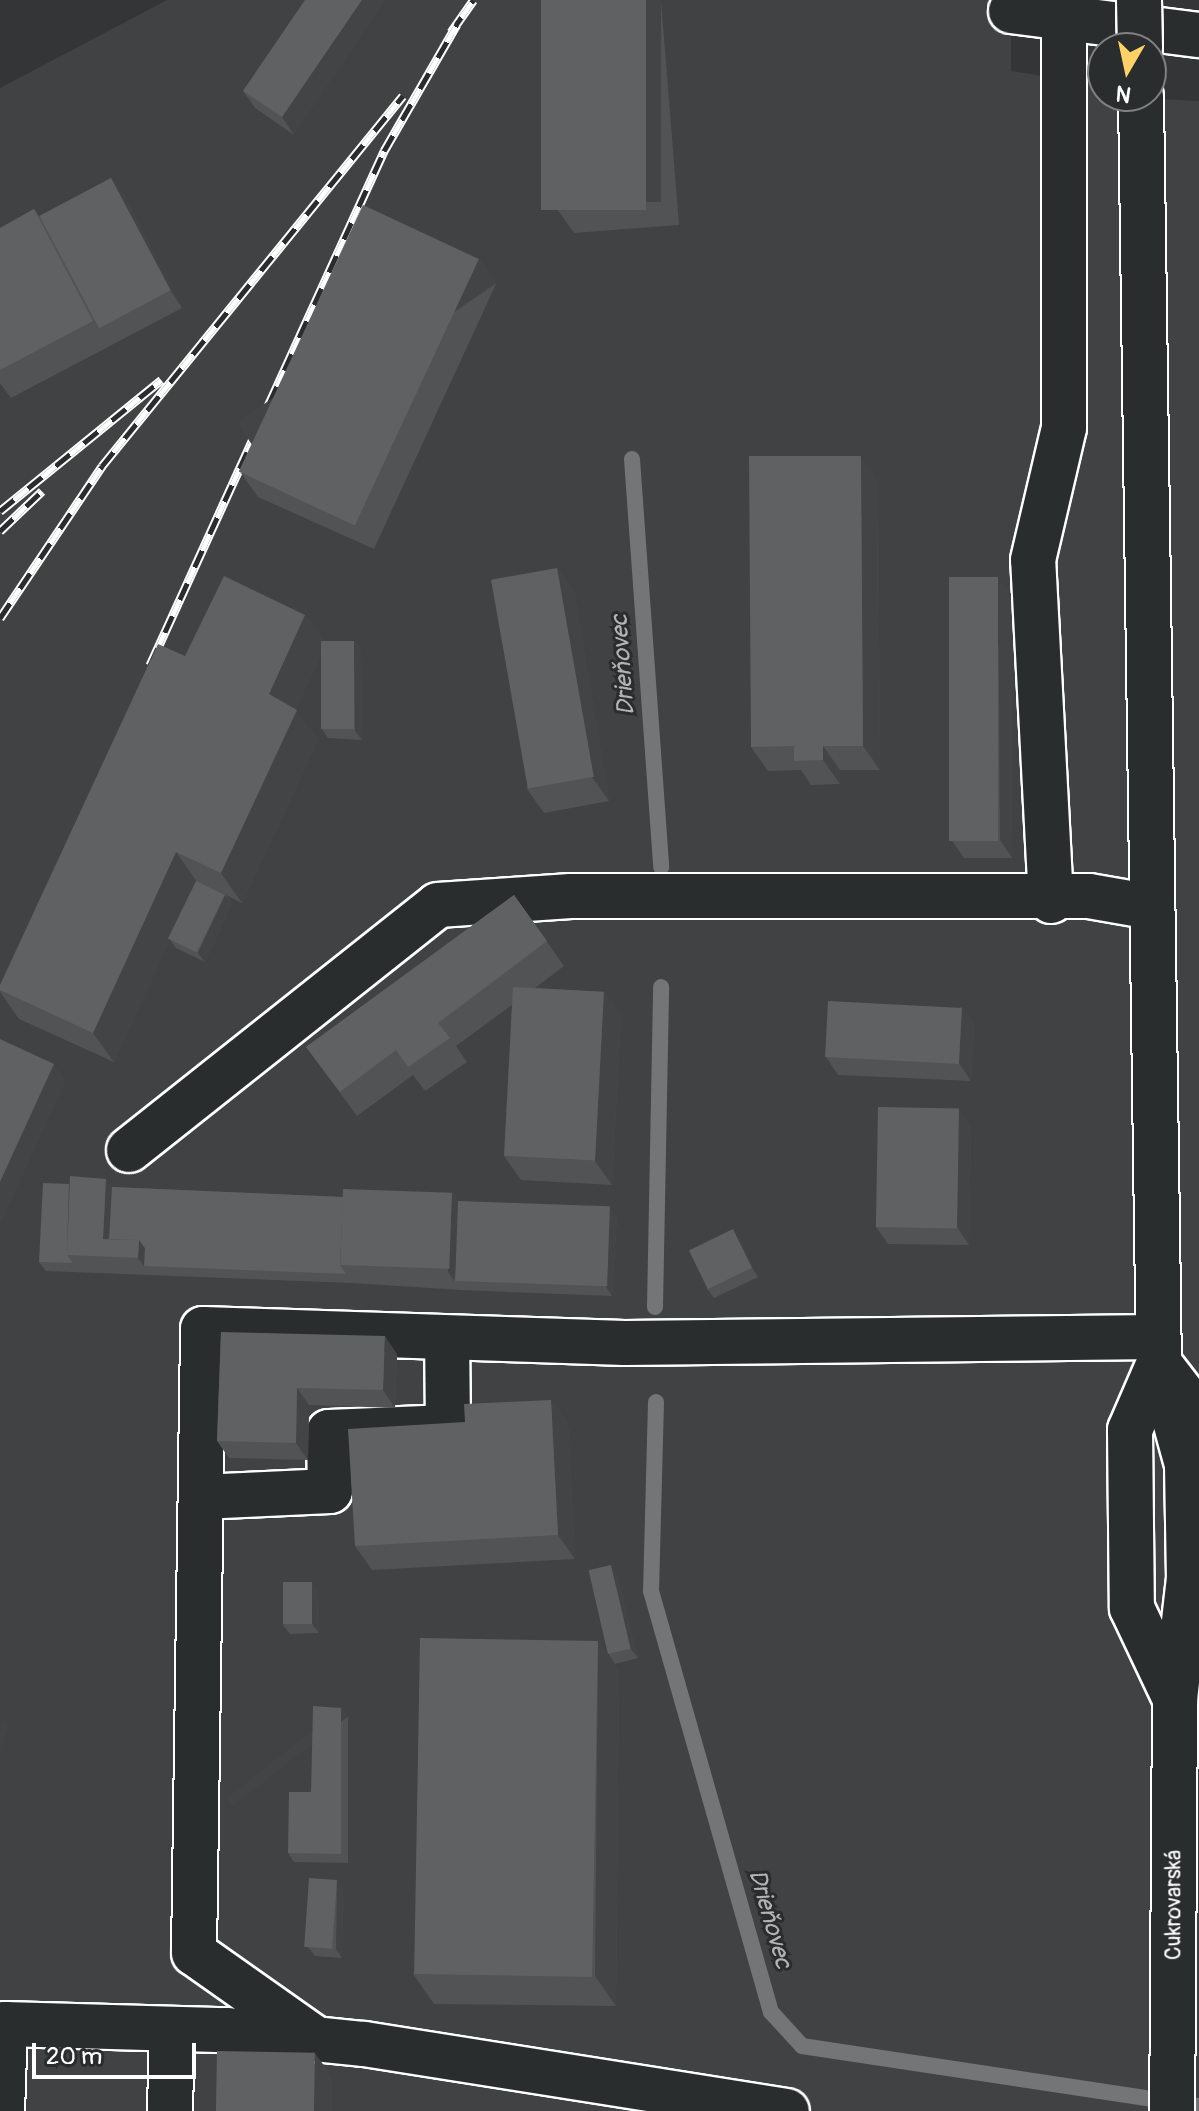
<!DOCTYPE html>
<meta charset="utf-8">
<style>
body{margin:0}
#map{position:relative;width:1199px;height:2111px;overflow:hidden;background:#333536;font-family:Pangolin,sans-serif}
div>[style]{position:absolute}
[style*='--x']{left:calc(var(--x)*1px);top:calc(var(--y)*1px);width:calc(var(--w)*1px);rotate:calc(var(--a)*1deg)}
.built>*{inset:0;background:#404243}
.stream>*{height:16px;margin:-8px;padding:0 8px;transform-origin:8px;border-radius:8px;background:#737576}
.roads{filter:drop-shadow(2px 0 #fff) drop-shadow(-2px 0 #fff) drop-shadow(0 2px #fff) drop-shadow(0 -2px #fff)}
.minor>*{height:44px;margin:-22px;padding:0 22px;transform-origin:22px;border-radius:22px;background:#2a2d2e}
.major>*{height:44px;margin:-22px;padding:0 22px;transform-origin:22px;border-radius:22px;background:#2a2d2e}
.rail>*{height:9px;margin-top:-4.5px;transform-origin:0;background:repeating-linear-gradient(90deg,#2a2d2e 0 18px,#fff 0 36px);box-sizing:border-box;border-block:2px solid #fff}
.bridges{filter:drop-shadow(2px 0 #fff) drop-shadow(-2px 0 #fff) drop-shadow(0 2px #fff) drop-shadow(0 -2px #fff)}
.minor-bridge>*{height:44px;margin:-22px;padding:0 22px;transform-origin:22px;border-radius:22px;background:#2a2d2e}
.wall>*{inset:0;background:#525354}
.shaded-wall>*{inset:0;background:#424445;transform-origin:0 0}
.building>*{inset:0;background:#5f6162;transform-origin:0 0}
span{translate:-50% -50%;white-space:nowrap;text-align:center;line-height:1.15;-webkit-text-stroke:6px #2a2d2e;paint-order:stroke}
.street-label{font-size:22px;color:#fff}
.water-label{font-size:24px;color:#b2b3b4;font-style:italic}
.north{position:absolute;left:1087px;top:32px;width:80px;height:80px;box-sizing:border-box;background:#2a2d2e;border:2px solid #7f8182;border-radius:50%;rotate:189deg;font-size:22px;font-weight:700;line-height:32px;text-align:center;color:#fff}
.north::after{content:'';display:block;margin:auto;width:28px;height:36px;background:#ffd166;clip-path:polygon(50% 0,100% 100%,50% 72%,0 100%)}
.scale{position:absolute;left:32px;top:2043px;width:164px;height:36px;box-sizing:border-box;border:4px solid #fff;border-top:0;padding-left:10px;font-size:24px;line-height:28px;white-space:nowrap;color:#fff;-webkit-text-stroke:6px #2a2d2e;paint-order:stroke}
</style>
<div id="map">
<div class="built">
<div style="clip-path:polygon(167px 0,1011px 0,1011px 71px,1103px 85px,1103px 96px,1199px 101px,1199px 2111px,0 2111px,0 88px)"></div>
</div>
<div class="stream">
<div style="--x:632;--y:459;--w:409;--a:85.9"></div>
<div style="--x:655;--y:1307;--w:320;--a:-88.9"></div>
<div style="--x:656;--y:1402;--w:189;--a:91.5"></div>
<div style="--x:651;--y:1591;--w:438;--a:74.1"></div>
<div style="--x:771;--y:2012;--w:46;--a:47.6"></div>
<div style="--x:802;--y:2046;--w:402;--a:8.6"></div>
</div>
<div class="roads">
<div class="minor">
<div style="--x:1011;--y:11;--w:190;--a:7.3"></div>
<div style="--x:1141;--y:96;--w:1267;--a:89.19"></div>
<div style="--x:1159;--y:1363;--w:66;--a:52.4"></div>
<div style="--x:1051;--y:901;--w:341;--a:-93"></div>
<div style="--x:1033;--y:560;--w:136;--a:-76.8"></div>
<div style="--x:1064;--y:428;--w:411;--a:-90"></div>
<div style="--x:129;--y:1150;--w:394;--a:-38.4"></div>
<div style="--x:438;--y:905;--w:133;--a:-3.9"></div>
<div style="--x:571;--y:896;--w:518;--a:0"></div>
<div style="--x:1089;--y:896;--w:64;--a:9.9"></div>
<div style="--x:201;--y:1497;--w:129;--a:-2.7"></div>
<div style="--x:330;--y:1491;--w:59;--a:-91"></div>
<div style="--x:329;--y:1432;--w:119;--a:-2.4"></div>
<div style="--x:448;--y:1427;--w:89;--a:-90.6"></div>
<div style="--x:316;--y:2039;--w:149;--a:-144.8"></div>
<div style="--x:194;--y:1953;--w:624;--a:-89.17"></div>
<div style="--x:203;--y:1329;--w:422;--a:1.9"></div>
<div style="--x:625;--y:1343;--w:533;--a:-0.64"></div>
<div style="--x:2;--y:2111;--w:87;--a:-88"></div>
<div style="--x:5;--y:2024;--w:221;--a:1.6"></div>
<div style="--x:226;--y:2030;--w:139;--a:5.8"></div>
<div style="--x:364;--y:2044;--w:428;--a:9"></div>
<div style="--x:170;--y:2111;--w:82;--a:-88.6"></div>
</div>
<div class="major">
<div style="--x:1159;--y:1363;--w:106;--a:74.6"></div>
<div style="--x:1187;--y:1465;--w:113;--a:89"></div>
<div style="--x:1189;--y:1578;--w:122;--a:96.6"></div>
<div style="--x:1175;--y:1699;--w:412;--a:90.4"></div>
<div style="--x:1159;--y:1363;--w:73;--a:113.4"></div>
<div style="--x:1130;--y:1430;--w:178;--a:89.4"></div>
<div style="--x:1132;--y:1608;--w:101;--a:64.7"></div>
</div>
</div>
<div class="rail">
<div style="--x:451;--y:32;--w:39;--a:-55"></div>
<div style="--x:0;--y:511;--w:208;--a:-39.1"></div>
<div style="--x:0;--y:531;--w:58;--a:-43.6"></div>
<div style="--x:0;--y:618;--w:183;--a:-56.1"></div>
<div style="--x:102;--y:466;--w:477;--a:-50.9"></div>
<div style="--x:150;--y:665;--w:565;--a:-65.52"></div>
<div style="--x:384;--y:151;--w:146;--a:-60.1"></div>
</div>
<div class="bridges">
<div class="minor-bridge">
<div style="--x:1139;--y:0;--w:48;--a:88.8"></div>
</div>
</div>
<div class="wall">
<div style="clip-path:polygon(305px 0,294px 135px,255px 108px,243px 91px)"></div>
<div style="clip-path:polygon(541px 0,661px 0,679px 225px,574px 233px,557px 209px)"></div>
<div style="clip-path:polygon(111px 178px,124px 195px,182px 308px,11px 398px,0 383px,0 228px,34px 209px,39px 216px)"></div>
<div style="clip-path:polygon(479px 259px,496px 284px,374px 549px,258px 497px,241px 473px)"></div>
<div style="clip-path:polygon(878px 480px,880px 770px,840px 770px,840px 784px,811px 785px,801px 770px,768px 771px,751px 747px)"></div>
<div style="clip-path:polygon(557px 568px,574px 592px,609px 801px,544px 813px,527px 789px)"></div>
<div style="clip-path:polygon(1011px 594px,1012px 858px,964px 858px,952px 841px)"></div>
<div style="clip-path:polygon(305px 615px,324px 641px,354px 641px,361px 650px,362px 740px,328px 738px,322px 729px,321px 655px,296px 710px,318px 740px,242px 903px,226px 895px,232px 904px,205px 962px,176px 948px,170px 940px,114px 1062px,19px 1019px,0 992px,0 985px,185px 656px)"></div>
<div style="clip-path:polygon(514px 895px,564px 966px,535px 988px,604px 992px,621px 1016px,612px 1185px,521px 1180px,504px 1156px,512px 1005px,456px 1046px,467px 1062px,425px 1091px,413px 1075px,357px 1116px,306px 1047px)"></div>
<div style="clip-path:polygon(962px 1007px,974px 1024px,971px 1081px,838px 1075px,826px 1057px)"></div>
<div style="clip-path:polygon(971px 1126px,969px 1245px,888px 1244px,876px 1227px)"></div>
<div style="clip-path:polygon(112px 1187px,343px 1197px,452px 1193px,458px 1201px,617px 1216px,612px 1296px,460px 1290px,352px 1283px,46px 1271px,39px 1262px)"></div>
<div style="clip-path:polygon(739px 1238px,758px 1277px,714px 1298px,707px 1289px)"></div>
<div style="clip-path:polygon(221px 1332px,397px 1354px,395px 1408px,309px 1405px,308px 1460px,229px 1458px,217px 1441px)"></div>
<div style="clip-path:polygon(551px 1400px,568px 1424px,575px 1559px,372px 1570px,355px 1546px,465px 1422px)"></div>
<div style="clip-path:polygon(617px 1574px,638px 1658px,615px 1664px,609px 1655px)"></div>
<div style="clip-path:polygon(318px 1591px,319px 1633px,290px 1634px,283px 1625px)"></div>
<div style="clip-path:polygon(598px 1642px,619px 1671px,616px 2006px,434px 2004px,413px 1974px)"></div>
<div style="clip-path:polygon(341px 1708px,348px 1717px,348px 1863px,294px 1862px,288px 1853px,311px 1792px)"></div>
<div style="clip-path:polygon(337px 1880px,343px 1889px,342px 1958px,315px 1956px,308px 1947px)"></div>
</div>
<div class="shaded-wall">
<div style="clip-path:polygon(362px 0,386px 0,294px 135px,282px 117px)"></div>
<div style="left:646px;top:0;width:15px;height:202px"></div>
<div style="clip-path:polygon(111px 178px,124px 195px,182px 308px,170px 290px)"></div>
<div style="left:479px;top:259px;width:30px;height:292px;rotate:56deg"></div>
<div style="clip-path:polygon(861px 456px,878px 480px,880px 770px,863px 746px)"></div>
<div style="clip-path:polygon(557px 568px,574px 592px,609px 801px,592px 777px)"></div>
<div style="clip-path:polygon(998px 577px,1011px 594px,1012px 858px,1000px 840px)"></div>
<div style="clip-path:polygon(305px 615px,326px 644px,290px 724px,269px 694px)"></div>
<div style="clip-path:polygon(354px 641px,361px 650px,362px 740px,355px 731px)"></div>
<div style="clip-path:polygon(297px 710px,318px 740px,242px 903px,221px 873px)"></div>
<div style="clip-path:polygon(823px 746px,840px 770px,840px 784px,823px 760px)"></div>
<div style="clip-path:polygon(176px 852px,197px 882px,114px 1062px,93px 1033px)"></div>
<div style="clip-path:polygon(225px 895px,232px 904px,205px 962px,198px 953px)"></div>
<div style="clip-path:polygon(604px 992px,621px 1016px,612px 1185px,595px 1161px)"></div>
<div style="clip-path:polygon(962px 1007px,974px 1024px,971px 1081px,959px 1063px)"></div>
<div style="clip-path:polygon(54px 1064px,66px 1081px,0 1226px,0 1182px)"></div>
<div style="clip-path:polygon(959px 1109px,971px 1126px,969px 1245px,957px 1227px)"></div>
<div style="clip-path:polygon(106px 1179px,118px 1196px,116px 1248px,103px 1239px)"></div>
<div style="clip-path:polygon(452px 1193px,465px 1210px,454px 1281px,448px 1272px)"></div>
<div style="clip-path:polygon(610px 1207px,617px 1216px,612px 1296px,606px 1287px)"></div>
<div style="clip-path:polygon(733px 1229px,739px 1238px,758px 1277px,752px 1268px)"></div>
<div style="clip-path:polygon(139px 1240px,151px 1257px,144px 1266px,138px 1258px)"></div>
<div style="clip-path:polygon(385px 1336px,397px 1354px,395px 1408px,383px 1390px)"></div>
<div style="clip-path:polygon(297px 1388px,309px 1405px,308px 1460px,296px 1443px)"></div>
<div style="clip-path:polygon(551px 1400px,568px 1424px,575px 1559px,558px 1535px)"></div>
<div style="clip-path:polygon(611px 1565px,617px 1574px,638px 1658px,631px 1649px)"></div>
<div style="clip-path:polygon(312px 1582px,318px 1591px,319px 1633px,312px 1624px)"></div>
<div style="clip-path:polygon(598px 1642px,619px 1671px,616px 2006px,595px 1976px)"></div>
<div style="left:341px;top:1708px;width:11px;height:146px;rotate:52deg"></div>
<div style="clip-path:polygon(3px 1718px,9px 1727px,0 1752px,0 1725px)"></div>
<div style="clip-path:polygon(337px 1880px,343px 1889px,342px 1958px,336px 1949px)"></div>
<div style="clip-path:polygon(315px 2053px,332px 2077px,332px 2111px,314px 2111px)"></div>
</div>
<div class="building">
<div style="clip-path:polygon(305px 0,362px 0,282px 117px,243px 91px)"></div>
<div style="left:541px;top:0;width:105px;height:210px"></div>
<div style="left:111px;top:178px;width:127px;height:81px;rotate:62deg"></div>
<div style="left:363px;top:205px;width:128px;height:294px;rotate:25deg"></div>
<div style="clip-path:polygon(34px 209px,93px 321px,0 370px,0 228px)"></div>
<div style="clip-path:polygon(749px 456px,861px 456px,863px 746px,823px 746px,823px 760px,794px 761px,794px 746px,751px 747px)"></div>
<div style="left:557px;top:568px;width:212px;height:67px;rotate:80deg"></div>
<div style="clip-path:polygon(224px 576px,305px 615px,269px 694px,297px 710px,221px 873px,176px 852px,93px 1033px,0 990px,0 985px,158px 644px,185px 656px)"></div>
<div style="left:949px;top:577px;width:49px;height:264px"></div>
<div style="left:321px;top:641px;width:33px;height:88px"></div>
<div style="left:196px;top:881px;width:32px;height:64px;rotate:26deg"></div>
<div style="clip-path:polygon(514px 895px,547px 941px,438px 1023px,450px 1038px,408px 1067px,396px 1050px,340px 1092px,306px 1047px)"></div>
<div style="left:513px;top:987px;width:91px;height:169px;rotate:3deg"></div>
<div style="left:828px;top:1001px;width:134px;height:56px;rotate:3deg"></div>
<div style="clip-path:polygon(0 1039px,54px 1064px,0 1182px)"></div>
<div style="left:878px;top:1107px;width:81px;height:120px;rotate:1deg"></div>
<div style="clip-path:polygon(70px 1176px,106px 1179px,103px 1239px,139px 1240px,138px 1258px,67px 1255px)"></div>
<div style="clip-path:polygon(43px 1183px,69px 1184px,67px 1255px,73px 1263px,39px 1262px)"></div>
<div style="clip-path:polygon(112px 1187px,343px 1197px,340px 1265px,346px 1274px,144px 1266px,145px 1248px,139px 1240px,109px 1239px)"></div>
<div style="left:343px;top:1189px;width:109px;height:76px;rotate:2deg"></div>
<div style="left:458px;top:1201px;width:152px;height:80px;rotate:2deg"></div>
<div style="left:733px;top:1229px;width:43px;height:49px;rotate:64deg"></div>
<div style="clip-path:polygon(221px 1332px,385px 1336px,383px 1390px,297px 1388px,296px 1443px,217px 1441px)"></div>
<div style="clip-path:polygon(551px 1400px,558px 1535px,355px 1546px,348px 1429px,465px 1422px,464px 1404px)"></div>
<div style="left:611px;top:1565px;width:86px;height:23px;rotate:77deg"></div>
<div style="left:312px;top:1582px;width:42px;height:29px;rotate:90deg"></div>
<div style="left:420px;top:1638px;width:178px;height:336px;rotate:1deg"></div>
<div style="clip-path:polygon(313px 1706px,341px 1708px,341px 1854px,288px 1853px,289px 1792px,311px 1792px)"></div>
<div style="left:309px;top:1878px;width:28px;height:69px;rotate:4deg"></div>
<div style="left:217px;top:2051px;width:98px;height:60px;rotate:1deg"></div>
</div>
<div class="street-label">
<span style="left:1174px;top:1905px;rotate:-90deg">Cukrovarská</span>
</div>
<div class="water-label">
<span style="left:623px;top:665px;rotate:-94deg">Drieňovec</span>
<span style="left:770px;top:1919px;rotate:74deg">Drieňovec</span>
</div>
<div class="north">N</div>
<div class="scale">20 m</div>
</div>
